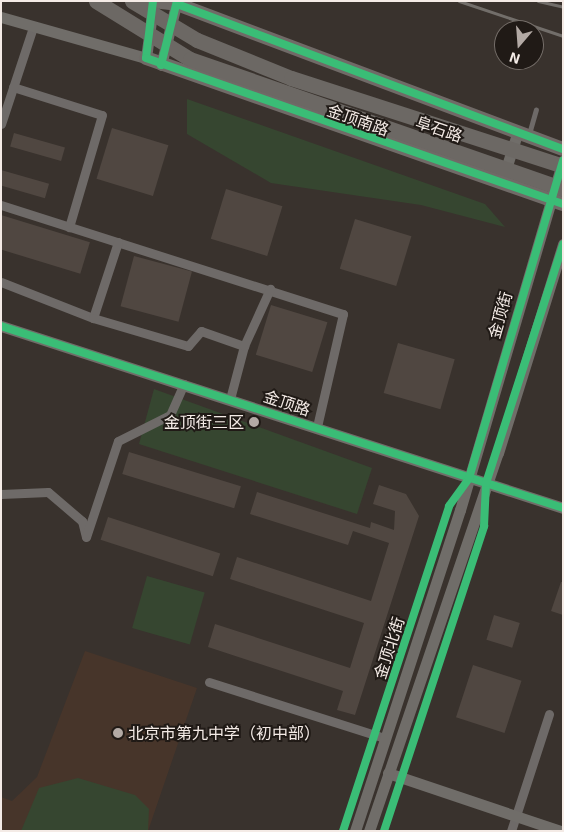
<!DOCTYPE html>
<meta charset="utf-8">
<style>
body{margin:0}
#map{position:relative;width:564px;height:832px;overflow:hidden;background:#39322d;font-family:"Exo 2","Noto Sans SC",sans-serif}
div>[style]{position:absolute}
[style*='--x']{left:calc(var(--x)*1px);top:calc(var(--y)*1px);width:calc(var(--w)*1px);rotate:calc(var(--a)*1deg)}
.built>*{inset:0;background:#47352a}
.green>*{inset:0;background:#364630;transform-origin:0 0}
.building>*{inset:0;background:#504741;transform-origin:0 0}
.lane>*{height:4.5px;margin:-2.25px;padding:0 2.25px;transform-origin:2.25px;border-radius:2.25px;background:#6e6a68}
.street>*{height:9px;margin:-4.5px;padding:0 4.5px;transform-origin:4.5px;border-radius:4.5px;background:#6e6a68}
.secondary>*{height:11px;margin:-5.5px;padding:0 5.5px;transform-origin:5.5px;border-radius:5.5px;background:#706d69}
.primary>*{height:14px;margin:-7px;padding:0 7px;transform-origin:7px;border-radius:7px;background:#706a67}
.rail>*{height:3px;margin:-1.5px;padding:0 1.5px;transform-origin:1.5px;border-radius:1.5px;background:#726e6a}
.highway-bridge>*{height:15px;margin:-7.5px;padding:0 7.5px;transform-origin:7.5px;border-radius:7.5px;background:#6c6864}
.cycleway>*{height:8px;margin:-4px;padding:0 4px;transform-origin:4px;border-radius:4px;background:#3abd76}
.dots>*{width:14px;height:14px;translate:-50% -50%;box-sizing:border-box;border:2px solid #201a16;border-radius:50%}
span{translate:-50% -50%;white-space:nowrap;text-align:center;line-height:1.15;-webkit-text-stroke:4px #201a16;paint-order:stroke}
.street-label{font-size:16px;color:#f4ebe6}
.poi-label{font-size:16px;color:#f4ebe6}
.right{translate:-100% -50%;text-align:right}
.left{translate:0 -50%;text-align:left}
.frame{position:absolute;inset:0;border:2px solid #f4ebe6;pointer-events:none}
.north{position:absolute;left:494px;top:20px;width:50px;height:50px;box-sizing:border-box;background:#201a16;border:1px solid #756e69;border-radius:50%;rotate:198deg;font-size:14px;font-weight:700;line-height:20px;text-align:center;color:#f4ebe6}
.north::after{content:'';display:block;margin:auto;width:18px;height:22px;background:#b3aaa5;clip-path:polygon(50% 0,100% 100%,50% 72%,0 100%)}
</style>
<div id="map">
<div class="built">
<div style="clip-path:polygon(85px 651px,197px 688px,148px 831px,1px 831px,1px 797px,12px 801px,37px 777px)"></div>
</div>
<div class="green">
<div style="clip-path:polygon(187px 99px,485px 204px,505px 227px,421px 205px,271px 183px,187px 134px)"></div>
<div style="clip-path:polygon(154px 389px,372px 468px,357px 514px,139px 444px)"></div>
<div style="left:147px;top:576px;width:60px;height:54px;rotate:16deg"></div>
<div style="clip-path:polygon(78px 778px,135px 795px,149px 809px,148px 831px,21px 831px,39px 788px)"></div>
</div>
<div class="building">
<div style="left:112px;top:128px;width:59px;height:53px;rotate:17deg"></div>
<div style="left:14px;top:133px;width:53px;height:14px;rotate:16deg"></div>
<div style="left:1px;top:170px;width:50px;height:15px;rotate:16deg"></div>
<div style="left:226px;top:189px;width:59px;height:52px;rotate:17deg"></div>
<div style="left:1px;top:215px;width:93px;height:33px;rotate:17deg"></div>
<div style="left:355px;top:219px;width:59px;height:52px;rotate:17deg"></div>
<div style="left:134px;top:256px;width:60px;height:52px;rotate:15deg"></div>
<div style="left:271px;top:305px;width:59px;height:52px;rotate:17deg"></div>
<div style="left:398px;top:343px;width:59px;height:52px;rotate:16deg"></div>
<div style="left:129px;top:452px;width:117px;height:23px;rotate:17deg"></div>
<div style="clip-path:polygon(379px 485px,406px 494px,419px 516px,355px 715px,337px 710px,343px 691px,208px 647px,215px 624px,350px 668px,364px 623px,230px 579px,237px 557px,371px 601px,389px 543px,353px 531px,348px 545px,250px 514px,257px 492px,370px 528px,371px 522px,394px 530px,395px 511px,373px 504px)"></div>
<div style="left:108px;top:517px;width:118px;height:24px;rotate:18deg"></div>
<div style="clip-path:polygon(561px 582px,563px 582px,563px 615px,551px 611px)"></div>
<div style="left:494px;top:615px;width:27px;height:26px;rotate:17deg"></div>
<div style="left:473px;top:665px;width:51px;height:55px;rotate:18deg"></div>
</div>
<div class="lane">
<div style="--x:529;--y:134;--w:25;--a:-74"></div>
</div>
<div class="street">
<div style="--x:13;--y:87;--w:93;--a:17.5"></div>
<div style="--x:102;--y:115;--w:117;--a:106.4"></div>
<div style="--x:1;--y:124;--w:102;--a:-71.7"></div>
<div style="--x:1;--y:205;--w:359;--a:17.7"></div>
<div style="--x:343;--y:314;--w:116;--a:103"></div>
<div style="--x:1;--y:282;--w:99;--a:21.4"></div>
<div style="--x:93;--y:318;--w:80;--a:-71.8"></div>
<div style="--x:93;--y:318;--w:99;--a:16.4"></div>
<div style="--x:188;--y:346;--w:20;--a:-49"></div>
<div style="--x:201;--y:331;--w:46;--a:19.2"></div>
<div style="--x:244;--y:346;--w:55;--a:104.8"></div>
<div style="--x:244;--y:346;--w:63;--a:-65.5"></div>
<div style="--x:1;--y:494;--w:47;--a:-2.4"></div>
<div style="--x:48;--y:492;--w:45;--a:40.5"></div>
<div style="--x:82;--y:521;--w:16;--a:76"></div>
<div style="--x:86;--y:537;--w:101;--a:-71.6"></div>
<div style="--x:118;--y:441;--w:58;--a:-26.6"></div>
<div style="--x:170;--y:415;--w:34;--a:-66"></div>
<div style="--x:209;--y:682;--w:185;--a:17.7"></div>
<div style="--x:511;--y:831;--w:123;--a:-72"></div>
</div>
<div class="secondary">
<div style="--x:1;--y:17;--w:151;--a:15.8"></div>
<div style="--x:146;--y:58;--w:52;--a:-82.3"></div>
<div style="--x:161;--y:65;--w:66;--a:-76"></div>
<div style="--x:504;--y:175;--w:43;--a:-72.4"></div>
<div style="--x:1;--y:326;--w:591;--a:17.94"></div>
<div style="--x:388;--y:773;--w:182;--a:18.6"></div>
<div style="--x:355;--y:831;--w:338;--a:-71.9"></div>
<div style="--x:460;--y:510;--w:364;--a:-73.6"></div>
<div style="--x:369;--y:831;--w:399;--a:-71.2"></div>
<div style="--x:498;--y:453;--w:219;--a:-72.7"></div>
</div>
<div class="primary">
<div style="--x:153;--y:1;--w:24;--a:7"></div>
<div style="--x:177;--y:4;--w:412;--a:20.6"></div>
<div style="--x:146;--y:58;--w:442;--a:19.3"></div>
</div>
<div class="rail">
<div style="--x:459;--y:1;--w:110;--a:18.6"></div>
<div style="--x:538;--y:1;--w:26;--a:13"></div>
</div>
<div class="highway-bridge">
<div style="--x:96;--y:1;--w:110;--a:31.7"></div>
<div style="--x:190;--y:59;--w:395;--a:19.2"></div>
<div style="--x:132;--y:1;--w:76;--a:31"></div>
<div style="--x:197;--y:40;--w:101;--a:22"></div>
<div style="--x:291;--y:78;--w:286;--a:17.9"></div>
</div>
<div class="cycleway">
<div style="--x:153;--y:1;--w:57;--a:97"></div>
<div style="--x:146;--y:58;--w:442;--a:19.3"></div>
<div style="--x:177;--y:4;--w:412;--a:20.6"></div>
<div style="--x:161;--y:65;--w:66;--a:-76"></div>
<div style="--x:1;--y:326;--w:591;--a:17.94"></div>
<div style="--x:343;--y:831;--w:342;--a:-71.9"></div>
<div style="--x:449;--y:506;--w:34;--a:-54"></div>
<div style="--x:469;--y:478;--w:331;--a:-73.5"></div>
<div style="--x:384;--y:831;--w:321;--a:-71.8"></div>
<div style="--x:484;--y:526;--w:43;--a:-87.3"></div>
<div style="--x:486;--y:483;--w:251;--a:-72.1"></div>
</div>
<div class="dots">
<div style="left:254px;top:422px;background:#b3aaa5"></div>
<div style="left:118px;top:733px;background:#b3aaa5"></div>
</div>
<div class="street-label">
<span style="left:358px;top:120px;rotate:19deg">金顶南路</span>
<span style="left:439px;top:129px;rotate:19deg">阜石路</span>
<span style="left:500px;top:315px;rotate:-74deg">金顶街</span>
<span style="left:287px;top:403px;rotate:18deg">金顶路</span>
<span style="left:389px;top:648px;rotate:-72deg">金顶北街</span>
</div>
<div class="poi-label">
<span class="right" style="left:244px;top:422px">金顶街三区</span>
<span class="left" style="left:128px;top:733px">北京市第九中学（初中部）</span>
</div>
<div class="frame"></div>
<div class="north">N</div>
</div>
